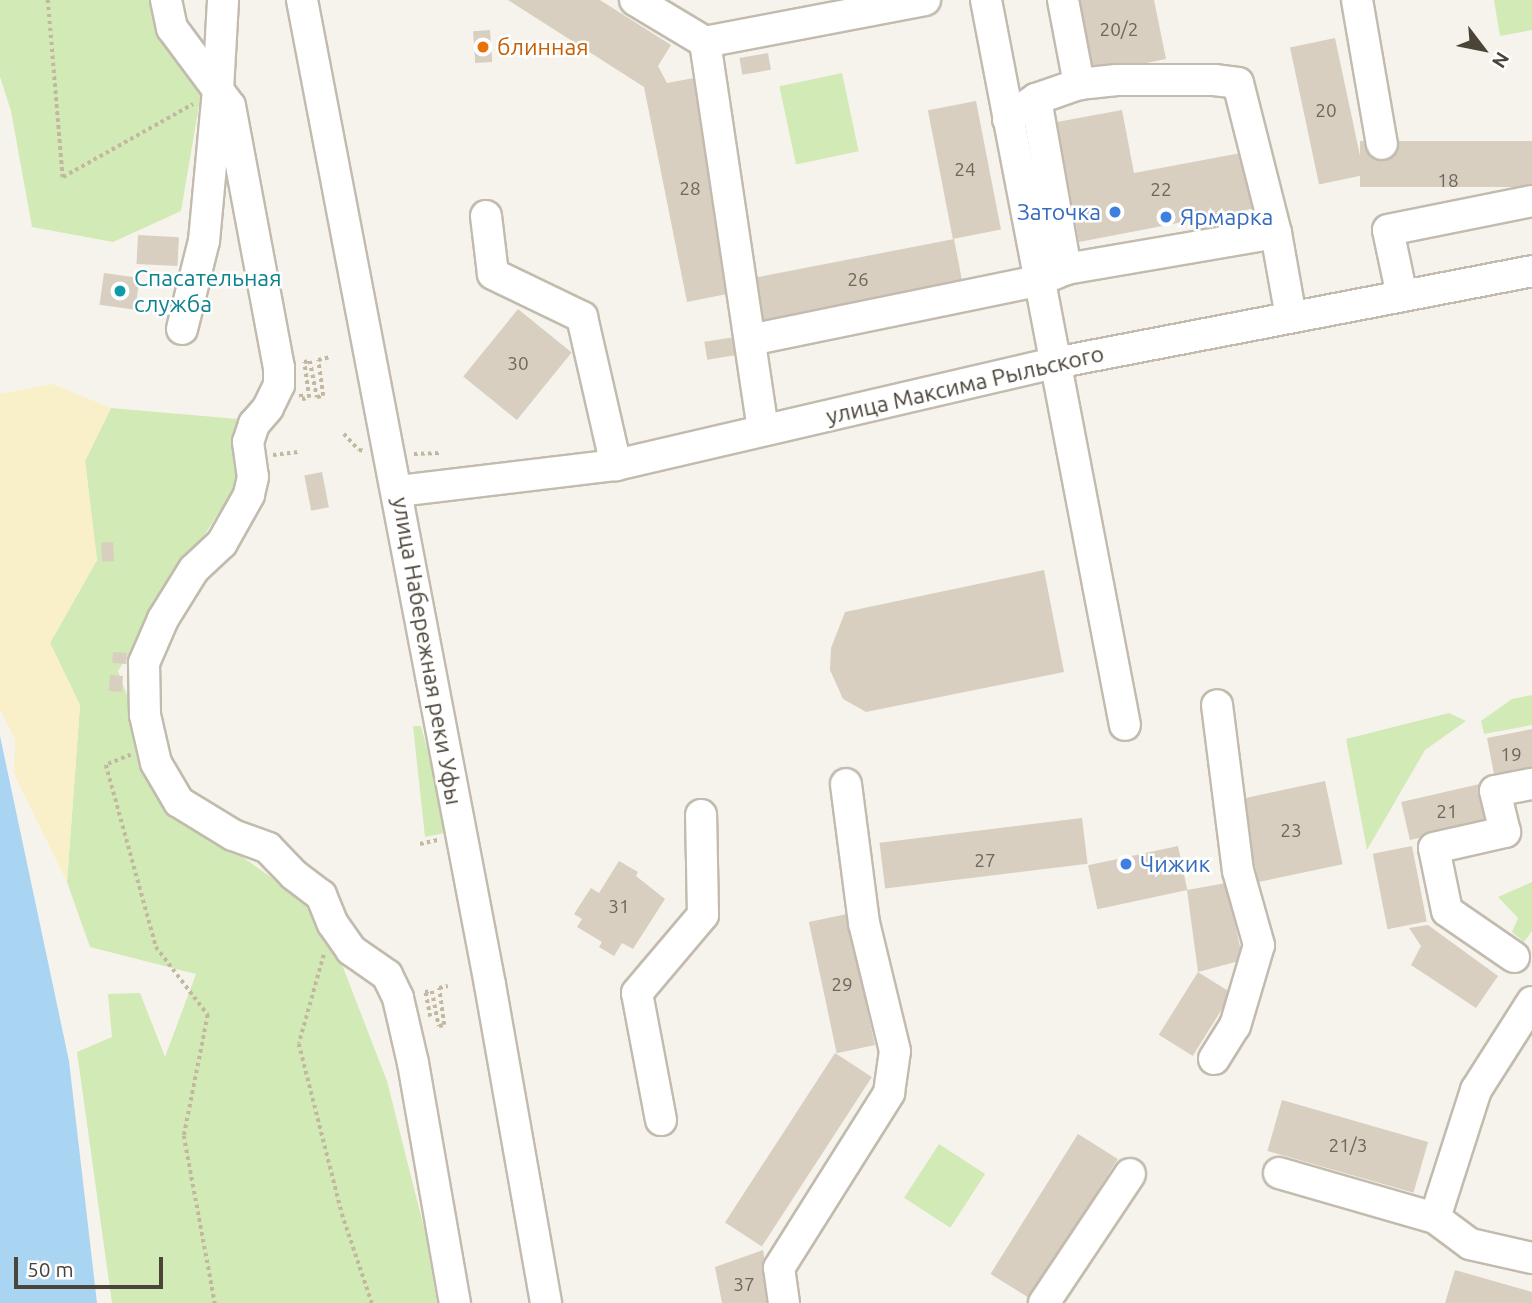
<!DOCTYPE html>
<meta charset="utf-8">
<style>
body{margin:0}
#map{position:relative;width:1532px;height:1303px;overflow:hidden;background:#f6f3ec;font-family:Ubuntu,sans-serif}
div>[style]{position:absolute}
[style*='--x']{left:calc(var(--x)*1px);top:calc(var(--y)*1px);width:calc(var(--w)*1px);rotate:calc(var(--a)*1deg)}
.green>*{inset:0;background:#d2eab5;transform-origin:0 0}
.sand>*{inset:0;background:#f9efc9}
.water>*{inset:0;background:#a9d4f2}
.building>*{inset:0;background:#d8cfc1;transform-origin:0 0}
.path>*{height:3.5px;margin-top:-1.75px;transform-origin:0;background:repeating-linear-gradient(90deg,#c4b79f 0 3.5px,transparent 0 7px)}
.roads{filter:drop-shadow(2px 0 #c2bbae) drop-shadow(-2px 0 #c2bbae) drop-shadow(0 2px #c2bbae) drop-shadow(0 -2px #c2bbae)}
.minor>*{height:30px;margin:-15px;padding:0 15px;transform-origin:15px;border-radius:15px;background:#fff}
.dots>*{width:19px;height:19px;translate:-50% -50%;box-sizing:border-box;border:4px solid #fff;border-radius:50%}
span{translate:-50% -50%;white-space:nowrap;text-align:center;line-height:1.15;-webkit-text-stroke:5px #fff;paint-order:stroke}
.number-label{font-size:19px;color:#6e675b}
.number-label span{-webkit-text-stroke-width:0}
.food-label{font-size:23px;color:#c56008}
.left{translate:0 -50%;text-align:left}
.shop-label{font-size:23px;color:#366cbe}
.right{translate:-100% -50%;text-align:right}
.culture-label{font-size:23px;color:#0d838f}
.street-label{font-size:23px;color:#4b4439}
.north{position:absolute;left:1448px;top:14px;width:70px;height:70px;-webkit-text-stroke:5px #fff;paint-order:stroke;rotate:122deg;font-size:19px;font-weight:700;line-height:28px;text-align:center;color:#4b4439}
.north::after{content:'';display:block;margin:auto;width:24px;height:32px;background:#4b4439;clip-path:polygon(50% 0,100% 100%,50% 72%,0 100%)}
.scale{position:absolute;left:14px;top:1257px;width:149px;height:32px;box-sizing:border-box;border:4px solid #4b4439;border-top:0;padding-left:9px;font-size:21px;line-height:24px;white-space:nowrap;color:#4b4439;-webkit-text-stroke:5px #fff;paint-order:stroke}
</style>
<div id="map">
<div class="green">
<div style="clip-path:polygon(0 0,172px 0,202px 88px,181px 211px,113px 242px,32px 227px,11px 111px,0 77px)"></div>
<div style="clip-path:polygon(1494px 0,1532px 0,1532px 30px,1500px 36px)"></div>
<div style="left:842px;top:73px;width:80px;height:64px;rotate:78deg"></div>
<div style="clip-path:polygon(111px 408px,238px 419px,240px 479px,118px 671px,167px 804px,322px 913px,387px 1081px,425px 1232px,437px 1303px,112px 1303px,77px 1052px,112px 1037px,108px 994px,140px 993px,165px 1057px,196px 974px,90px 947px,67px 882px,80px 705px,50px 643px,97px 560px,85px 461px)"></div>
<div style="clip-path:polygon(1532px 695px,1532px 725px,1484px 734px,1481px 721px,1512px 699px)"></div>
<div style="clip-path:polygon(1449px 713px,1466px 721px,1425px 750px,1367px 850px,1346px 739px)"></div>
<div style="clip-path:polygon(413px 726px,421px 726px,449px 832px,425px 837px)"></div>
<div style="clip-path:polygon(1532px 882px,1532px 931px,1524px 942px,1512px 932px,1518px 918px,1498px 897px)"></div>
<div style="left:939px;top:1144px;width:55px;height:64px;rotate:33deg"></div>
</div>
<div class="sand">
<div style="clip-path:polygon(52px 384px,111px 408px,85px 461px,97px 560px,50px 643px,80px 705px,67px 882px,14px 774px,15px 739px,0 710px,0 394px)"></div>
</div>
<div class="water">
<div style="clip-path:polygon(0 736px,69px 1061px,97px 1303px,0 1303px)"></div>
</div>
<div class="building">
<div style="clip-path:polygon(508px 0,600px 0,671px 45px,658px 66px,667px 83px,694px 78px,737px 292px,687px 302px,644px 87px)"></div>
<div style="clip-path:polygon(1072px 0,1154px 0,1166px 59px,1087px 75px)"></div>
<div style="left:490px;top:30px;width:32px;height:17px;rotate:86deg"></div>
<div style="left:1335px;top:38px;width:140px;height:46px;rotate:78deg"></div>
<div style="left:768px;top:53px;width:17px;height:29px;rotate:80deg"></div>
<div style="left:976px;top:101px;width:131px;height:49px;rotate:79deg"></div>
<div style="clip-path:polygon(1122px 110px,1134px 173px,1246px 152px,1256px 208px,1079px 242px,1057px 122px)"></div>
<div style="left:1532px;top:141px;width:46px;height:172px;rotate:90deg"></div>
<div style="left:138px;top:235px;width:41px;height:29px;rotate:3deg"></div>
<div style="left:954px;top:239px;width:43px;height:205px;rotate:79deg"></div>
<div style="left:104px;top:273px;width:36px;height:32px;rotate:8deg"></div>
<div style="left:518px;top:309px;width:69px;height:87px;rotate:39deg"></div>
<div style="left:735px;top:337px;width:18px;height:31px;rotate:81deg"></div>
<div style="left:322px;top:472px;width:36px;height:18px;rotate:79deg"></div>
<div style="left:113px;top:542px;width:19px;height:12px;rotate:87deg"></div>
<div style="clip-path:polygon(1044px 570px,1064px 672px,866px 712px,843px 699px,830px 670px,831px 648px,845px 612px)"></div>
<div style="left:113px;top:652px;width:14px;height:11px;rotate:4deg"></div>
<div style="left:110px;top:675px;width:13px;height:16px;rotate:4deg"></div>
<div style="clip-path:polygon(1532px 729px,1532px 772px,1495px 779px,1487px 738px)"></div>
<div style="left:1325px;top:781px;width:85px;height:86px;rotate:78deg"></div>
<div style="left:1484px;top:783px;width:39px;height:85px;rotate:77deg"></div>
<div style="left:1082px;top:818px;width:46px;height:204px;rotate:83deg"></div>
<div style="left:1178px;top:846px;width:45px;height:92px;rotate:78deg"></div>
<div style="left:1412px;top:846px;width:77px;height:40px;rotate:79deg"></div>
<div style="clip-path:polygon(619px 861px,638px 872px,636px 876px,665px 899px,633px 949px,622px 943px,614px 956px,599px 947px,602px 942px,577px 927px,582px 919px,574px 914px,591px 888px,599px 893px)"></div>
<div style="clip-path:polygon(1226px 883px,1243px 960px,1198px 972px,1187px 890px)"></div>
<div style="left:847px;top:914px;width:134px;height:39px;rotate:78deg"></div>
<div style="clip-path:polygon(1428px 925px,1498px 976px,1476px 1008px,1411px 965px,1421px 946px,1409px 928px)"></div>
<div style="left:1198px;top:972px;width:40px;height:74px;rotate:32deg"></div>
<div style="left:835px;top:1053px;width:44px;height:202px;rotate:33deg"></div>
<div style="left:1282px;top:1100px;width:152px;height:53px;rotate:16deg"></div>
<div style="left:1078px;top:1134px;width:47px;height:165px;rotate:32deg"></div>
<div style="clip-path:polygon(763px 1250px,771px 1303px,722px 1303px,715px 1267px)"></div>
<div style="clip-path:polygon(1455px 1270px,1532px 1292px,1532px 1303px,1445px 1303px)"></div>
</div>
<div class="path">
<div style="--x:48;--y:0;--w:178;--a:85.2"></div>
<div style="--x:63;--y:177;--w:149;--a:-29.3"></div>
<div style="--x:301;--y:394;--w:5;--a:79"></div>
<div style="--x:302;--y:399;--w:7;--a:-8"></div>
<div style="--x:309;--y:398;--w:36;--a:-98"></div>
<div style="--x:304;--y:362;--w:6;--a:-9"></div>
<div style="--x:310;--y:361;--w:37;--a:79"></div>
<div style="--x:317;--y:397;--w:6;--a:-9"></div>
<div style="--x:323;--y:396;--w:36;--a:-98"></div>
<div style="--x:318;--y:360;--w:12;--a:-14"></div>
<div style="--x:344;--y:434;--w:22;--a:47"></div>
<div style="--x:359;--y:450;--w:6;--a:9"></div>
<div style="--x:414;--y:454;--w:26;--a:-2"></div>
<div style="--x:273;--y:455;--w:25;--a:-7"></div>
<div style="--x:131;--y:755;--w:27;--a:158"></div>
<div style="--x:106;--y:765;--w:189;--a:74.6"></div>
<div style="--x:156;--y:947;--w:86;--a:52.6"></div>
<div style="--x:208;--y:1015;--w:123;--a:101.2"></div>
<div style="--x:184;--y:1136;--w:170;--a:79.5"></div>
<div style="--x:420;--y:844;--w:18;--a:-13"></div>
<div style="--x:324;--y:955;--w:92;--a:105.7"></div>
<div style="--x:299;--y:1044;--w:175;--a:75.8"></div>
<div style="--x:342;--y:1214;--w:94;--a:71.4"></div>
<div style="--x:430;--y:1017;--w:25;--a:-101"></div>
<div style="--x:425;--y:992;--w:7;--a:-8"></div>
<div style="--x:432;--y:991;--w:36;--a:79"></div>
<div style="--x:439;--y:1026;--w:5;--a:-11"></div>
<div style="--x:444;--y:1025;--w:37;--a:-98"></div>
<div style="--x:439;--y:988;--w:9;--a:-13"></div>
</div>
<div class="roads">
<div class="minor">
<div style="--x:166;--y:0;--w:29;--a:78"></div>
<div style="--x:172;--y:28;--w:97;--a:53.4"></div>
<div style="--x:230;--y:106;--w:266;--a:79.4"></div>
<div style="--x:279;--y:367;--w:18;--a:90"></div>
<div style="--x:279;--y:385;--w:25;--a:116"></div>
<div style="--x:268;--y:408;--w:21;--a:131"></div>
<div style="--x:254;--y:424;--w:19;--a:108"></div>
<div style="--x:248;--y:442;--w:35;--a:82"></div>
<div style="--x:253;--y:477;--w:18;--a:103"></div>
<div style="--x:249;--y:495;--w:55;--a:119.4"></div>
<div style="--x:222;--y:543;--w:38;--a:137"></div>
<div style="--x:194;--y:569;--w:59;--a:121.8"></div>
<div style="--x:163;--y:619;--w:48;--a:113.4"></div>
<div style="--x:144;--y:663;--w:52;--a:88.9"></div>
<div style="--x:145;--y:715;--w:49;--a:77.1"></div>
<div style="--x:156;--y:763;--w:45;--a:59.5"></div>
<div style="--x:179;--y:802;--w:63;--a:31.4"></div>
<div style="--x:233;--y:835;--w:37;--a:20"></div>
<div style="--x:268;--y:848;--w:37;--a:46"></div>
<div style="--x:294;--y:875;--w:34;--a:37"></div>
<div style="--x:321;--y:895;--w:31;--a:68"></div>
<div style="--x:333;--y:924;--w:32;--a:55"></div>
<div style="--x:351;--y:950;--w:44;--a:34.8"></div>
<div style="--x:387;--y:975;--w:25;--a:64"></div>
<div style="--x:398;--y:998;--w:67;--a:77"></div>
<div style="--x:413;--y:1063;--w:244;--a:80.1"></div>
<div style="--x:302;--y:0;--w:1003;--a:79.19"></div>
<div style="--x:490;--y:985;--w:323;--a:80"></div>
<div style="--x:635;--y:0;--w:82;--a:31"></div>
<div style="--x:986;--y:0;--w:738;--a:79.15"></div>
<div style="--x:1063;--y:0;--w:86;--a:79.2"></div>
<div style="--x:1357;--y:0;--w:146;--a:80.2"></div>
<div style="--x:1036;--y:99;--w:173;--a:80"></div>
<div style="--x:1008;--y:119;--w:34;--a:-36"></div>
<div style="--x:1036;--y:99;--w:46;--a:-19.2"></div>
<div style="--x:1079;--y:84;--w:38;--a:-6"></div>
<div style="--x:1117;--y:80;--w:97;--a:0"></div>
<div style="--x:1214;--y:80;--w:24;--a:7"></div>
<div style="--x:1238;--y:83;--w:155;--a:75.8"></div>
<div style="--x:1276;--y:233;--w:85;--a:79.9"></div>
<div style="--x:486;--y:216;--w:58;--a:83.1"></div>
<div style="--x:493;--y:274;--w:99;--a:25.8"></div>
<div style="--x:582;--y:317;--w:152;--a:77.1"></div>
<div style="--x:1402;--y:296;--w:67;--a:-102"></div>
<div style="--x:1388;--y:230;--w:147;--a:-11.4"></div>
<div style="--x:182;--y:329;--w:91;--a:-76"></div>
<div style="--x:204;--y:241;--w:152;--a:-84.7"></div>
<div style="--x:218;--y:90;--w:90;--a:-86.8"></div>
<div style="--x:750;--y:340;--w:294;--a:-11.6"></div>
<div style="--x:1038;--y:281;--w:30;--a:-23"></div>
<div style="--x:1066;--y:269;--w:213;--a:-9.7"></div>
<div style="--x:763;--y:430;--w:392;--a:-98.5"></div>
<div style="--x:705;--y:42;--w:224;--a:-10.8"></div>
<div style="--x:398;--y:491;--w:220;--a:-6.8"></div>
<div style="--x:616;--y:465;--w:451;--a:-13.1"></div>
<div style="--x:1055;--y:363;--w:486;--a:-10.9"></div>
<div style="--x:1514;--y:957;--w:81;--a:-145.5"></div>
<div style="--x:1447;--y:911;--w:64;--a:-101.7"></div>
<div style="--x:1434;--y:848;--w:73;--a:-12.7"></div>
<div style="--x:1505;--y:832;--w:42;--a:-103.7"></div>
<div style="--x:1495;--y:791;--w:38;--a:-11"></div>
<div style="--x:1532;--y:1002;--w:104;--a:122.5"></div>
<div style="--x:1476;--y:1090;--w:134;--a:107.8"></div>
<div style="--x:1435;--y:1218;--w:44;--a:36.6"></div>
<div style="--x:1470;--y:1244;--w:64;--a:12.7"></div>
<div style="--x:1214;--y:1059;--w:39;--a:-58"></div>
<div style="--x:1235;--y:1026;--w:84;--a:-73.5"></div>
<div style="--x:1259;--y:945;--w:77;--a:-105.8"></div>
<div style="--x:1238;--y:871;--w:167;--a:-97.2"></div>
<div style="--x:661;--y:1120;--w:129;--a:-100.7"></div>
<div style="--x:637;--y:993;--w:102;--a:-49.8"></div>
<div style="--x:703;--y:915;--w:100;--a:-91.1"></div>
<div style="--x:1279;--y:1173;--w:162;--a:16.1"></div>
<div style="--x:784;--y:1303;--w:35;--a:-98"></div>
<div style="--x:779;--y:1268;--w:207;--a:-57.8"></div>
<div style="--x:889;--y:1093;--w:42;--a:-81.9"></div>
<div style="--x:895;--y:1051;--w:132;--a:-103.6"></div>
<div style="--x:864;--y:923;--w:140;--a:-97.4"></div>
<div style="--x:1044;--y:1303;--w:155;--a:-56.3"></div>
</div>
</div>
<div class="dots">
<div style="left:483px;top:47px;background:#e8710a"></div>
<div style="left:1115px;top:212px;background:#3f7fe0"></div>
<div style="left:1166px;top:217px;background:#3f7fe0"></div>
<div style="left:120px;top:291px;background:#0f9aa8"></div>
<div style="left:1126px;top:864px;background:#3f7fe0"></div>
</div>
<div class="number-label">
<span style="left:1119px;top:30px">20/2</span>
<span style="left:1326px;top:111px">20</span>
<span style="left:965px;top:170px">24</span>
<span style="left:1448px;top:181px">18</span>
<span style="left:690px;top:189px">28</span>
<span style="left:1161px;top:190px">22</span>
<span style="left:858px;top:280px">26</span>
<span style="left:518px;top:364px">30</span>
<span style="left:1511px;top:755px">19</span>
<span style="left:1447px;top:812px">21</span>
<span style="left:1291px;top:831px">23</span>
<span style="left:985px;top:861px">27</span>
<span style="left:619px;top:907px">31</span>
<span style="left:842px;top:985px">29</span>
<span style="left:1348px;top:1146px">21/3</span>
<span style="left:744px;top:1285px">37</span>
</div>
<div class="food-label">
<span class="left" style="left:497px;top:47px">блинная</span>
</div>
<div class="shop-label">
<span class="right" style="left:1101px;top:212px">Заточка</span>
<span class="left" style="left:1180px;top:217px">Ярмарка</span>
<span class="left" style="left:1140px;top:864px">Чижик</span>
</div>
<div class="culture-label">
<span class="left" style="left:134px;top:291px">Спасательная<br>служба</span>
</div>
<div class="street-label">
<span style="left:965px;top:385px;rotate:-13deg">улица Максима Рыльского</span>
<span style="left:427px;top:651px;rotate:80deg">улица Набережная реки Уфы</span>
</div>
<div class="north">N</div>
<div class="scale">50 m</div>
</div>
